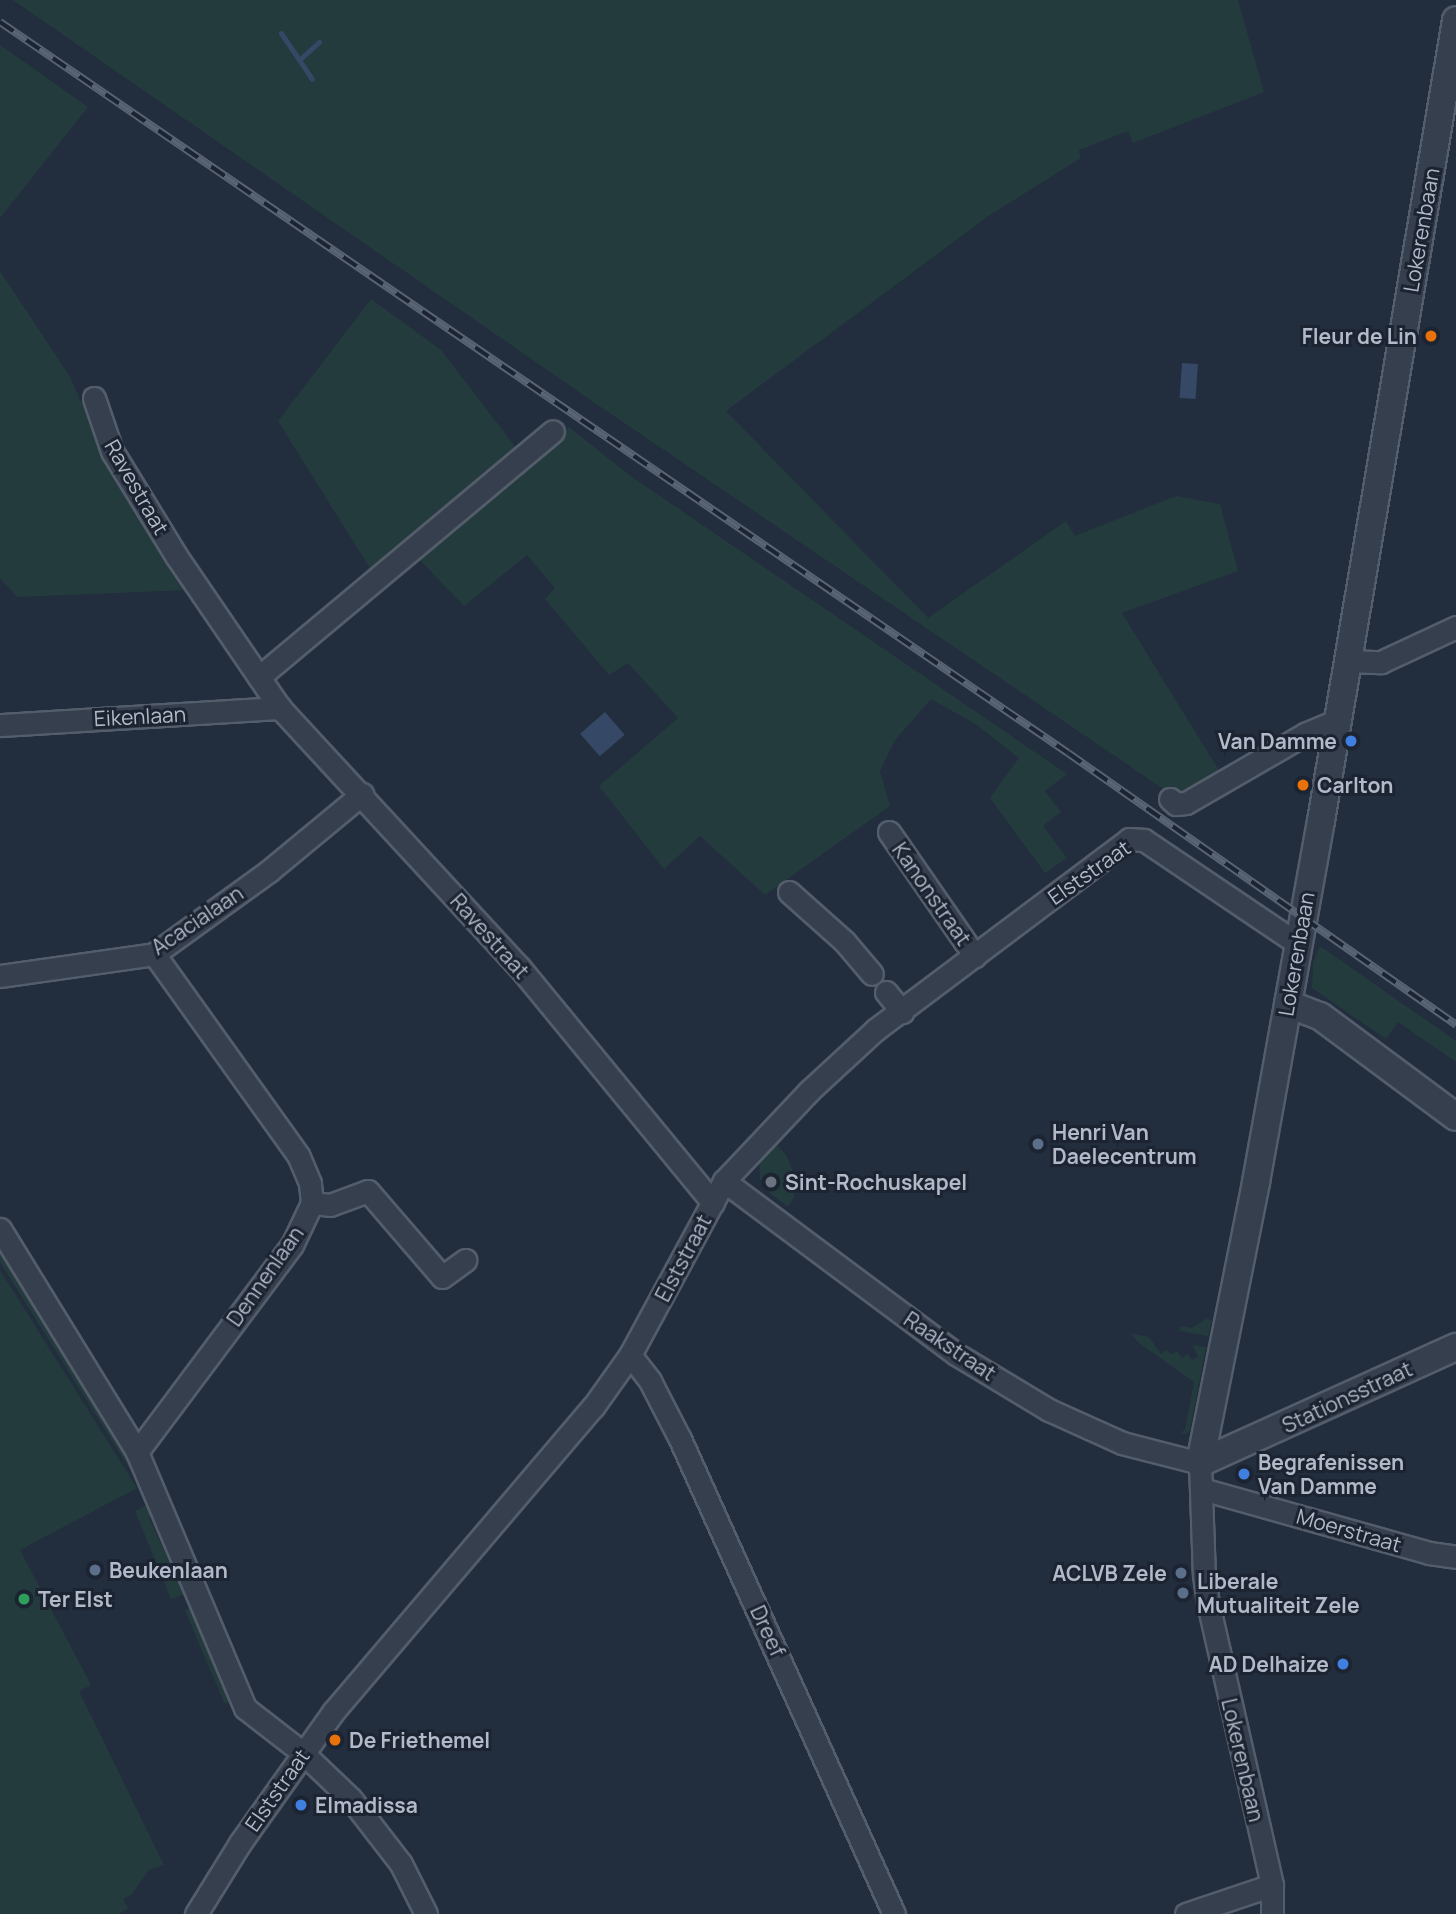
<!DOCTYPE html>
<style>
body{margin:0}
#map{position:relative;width:1456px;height:1914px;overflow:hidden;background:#222d3d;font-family:Manrope,sans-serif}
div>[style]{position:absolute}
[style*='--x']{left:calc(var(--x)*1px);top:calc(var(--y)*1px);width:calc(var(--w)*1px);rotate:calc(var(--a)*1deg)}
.green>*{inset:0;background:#243b3e;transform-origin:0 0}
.water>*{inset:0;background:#354865;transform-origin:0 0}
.stream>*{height:5px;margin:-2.5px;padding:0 2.5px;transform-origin:2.5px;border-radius:2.5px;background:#354865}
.roads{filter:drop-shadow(2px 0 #545d6b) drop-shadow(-2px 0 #545d6b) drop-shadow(0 2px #545d6b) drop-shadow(0 -2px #545d6b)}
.minor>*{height:21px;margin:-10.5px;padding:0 10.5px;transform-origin:10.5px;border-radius:10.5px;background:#363f4d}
.tertiary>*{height:26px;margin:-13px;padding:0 13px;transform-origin:13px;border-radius:13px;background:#363f4d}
.rail>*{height:8px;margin-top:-4px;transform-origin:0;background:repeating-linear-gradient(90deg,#1c2432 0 16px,#586374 0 32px);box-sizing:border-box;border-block:2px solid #586374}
.dots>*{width:19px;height:19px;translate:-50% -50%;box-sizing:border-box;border:4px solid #1c2432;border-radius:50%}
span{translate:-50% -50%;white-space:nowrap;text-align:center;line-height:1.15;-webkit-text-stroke:6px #1c2432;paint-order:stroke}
.street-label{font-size:21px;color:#b2bac9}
.poi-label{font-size:21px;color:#b2bac9;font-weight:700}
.right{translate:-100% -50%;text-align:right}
.left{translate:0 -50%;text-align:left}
</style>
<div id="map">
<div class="green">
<div style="clip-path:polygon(13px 0,1238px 0,1264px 92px,1133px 143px,1128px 131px,1079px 150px,1081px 158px,987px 217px,726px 411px,928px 618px,1066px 521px,1075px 536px,1176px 496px,1220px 504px,1238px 571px,1122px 613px,1220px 772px,1176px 797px,1165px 790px,592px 401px)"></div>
<div style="clip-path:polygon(0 45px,88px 107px,0 218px)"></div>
<div style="clip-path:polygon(0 271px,69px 375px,108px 461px,188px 590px,17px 597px,0 578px)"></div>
<div style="clip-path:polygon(371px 299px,441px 350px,527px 462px,569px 427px,632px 477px,1067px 774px,1045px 791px,1061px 812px,1043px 826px,1067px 858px,1045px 873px,990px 798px,1019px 758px,977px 725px,931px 699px,895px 740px,880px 771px,890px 806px,765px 895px,700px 836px,664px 869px,599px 786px,678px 718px,628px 663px,609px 675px,545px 599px,555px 588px,527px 555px,464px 606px,416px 556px,373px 573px,278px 421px)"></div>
<div style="clip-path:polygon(1320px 946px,1456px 1041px,1456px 1062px,1398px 1022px,1386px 1039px,1312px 988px,1313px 963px)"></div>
<div style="clip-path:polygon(777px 1145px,786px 1155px,796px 1178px,794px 1197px,788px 1207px,766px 1190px,777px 1183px,775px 1177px,765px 1181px,760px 1179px,759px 1163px)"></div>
<div style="clip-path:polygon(0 1245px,140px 1477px,134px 1476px,0 1262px)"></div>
<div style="clip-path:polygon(0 1270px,137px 1488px,20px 1550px,91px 1685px,79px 1691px,164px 1865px,149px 1870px,132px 1894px,123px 1899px,128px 1908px,119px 1914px,0 1914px)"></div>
<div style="clip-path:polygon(1206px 1319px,1212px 1320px,1208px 1336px,1180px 1331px,1181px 1326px,1192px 1328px)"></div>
<div style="clip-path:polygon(1130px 1333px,1149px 1337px,1161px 1354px,1167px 1350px,1171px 1355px,1177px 1351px,1182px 1358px,1188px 1354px,1192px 1360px,1198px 1356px,1192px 1345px,1206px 1347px,1190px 1430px,1186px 1434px,1181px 1433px,1185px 1429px,1194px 1382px,1139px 1343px)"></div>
<div style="clip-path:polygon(147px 1505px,151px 1516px,149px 1517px,184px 1594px,171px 1599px,135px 1511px)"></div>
<div style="left:194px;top:1606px;width:102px;height:10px;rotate:67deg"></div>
</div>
<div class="water">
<div style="left:1182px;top:363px;width:16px;height:35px;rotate:4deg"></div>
<div style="left:605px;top:712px;width:30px;height:33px;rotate:49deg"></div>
</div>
<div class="stream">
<div style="--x:281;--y:33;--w:55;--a:56"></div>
<div style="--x:299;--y:60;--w:27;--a:-42"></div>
</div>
<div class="roads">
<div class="minor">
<div style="--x:94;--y:398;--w:56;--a:71.2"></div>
<div style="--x:112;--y:451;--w:124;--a:58.5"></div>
<div style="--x:177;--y:557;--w:183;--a:55.7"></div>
<div style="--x:280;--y:708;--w:354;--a:47.3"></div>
<div style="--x:520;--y:968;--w:304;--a:50.6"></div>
<div style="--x:1346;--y:661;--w:35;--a:2"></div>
<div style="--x:1381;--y:662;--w:83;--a:-25"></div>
<div style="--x:259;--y:677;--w:383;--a:-39.9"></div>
<div style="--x:0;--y:725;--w:281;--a:-3.5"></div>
<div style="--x:1170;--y:799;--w:8;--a:40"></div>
<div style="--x:1176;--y:804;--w:10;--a:-6"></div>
<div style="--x:1186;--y:803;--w:138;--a:-30.1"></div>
<div style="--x:1305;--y:734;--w:33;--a:-23"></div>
<div style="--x:889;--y:832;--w:151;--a:55.3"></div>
<div style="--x:789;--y:892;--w:74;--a:41.7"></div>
<div style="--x:844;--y:941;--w:43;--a:49.7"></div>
<div style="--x:0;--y:976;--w:156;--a:-8.1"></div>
<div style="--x:154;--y:954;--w:142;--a:-35.8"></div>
<div style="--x:269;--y:871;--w:121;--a:-39.6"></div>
<div style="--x:886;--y:992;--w:26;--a:51"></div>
<div style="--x:724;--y:1181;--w:289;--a:36.7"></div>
<div style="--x:956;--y:1354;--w:109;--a:31.1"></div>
<div style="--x:1049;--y:1410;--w:80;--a:24.3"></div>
<div style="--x:1122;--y:1443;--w:81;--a:14.4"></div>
<div style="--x:1200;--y:1463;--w:112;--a:88"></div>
<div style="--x:1204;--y:1575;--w:28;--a:82"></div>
<div style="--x:1208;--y:1603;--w:289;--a:77.2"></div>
<div style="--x:1272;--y:1885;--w:29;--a:90"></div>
<div style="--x:312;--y:1203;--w:18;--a:6"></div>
<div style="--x:330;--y:1205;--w:40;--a:-20.2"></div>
<div style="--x:368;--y:1191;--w:113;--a:49.3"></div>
<div style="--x:442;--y:1277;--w:29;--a:-36"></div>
<div style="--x:0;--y:1229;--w:262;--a:58.4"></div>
<div style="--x:137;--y:1452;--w:278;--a:67.1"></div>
<div style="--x:245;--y:1708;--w:73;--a:37.8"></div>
<div style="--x:303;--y:1753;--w:66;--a:43.8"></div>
<div style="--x:351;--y:1799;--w:82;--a:52.4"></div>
<div style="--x:401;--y:1864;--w:56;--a:63.4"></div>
<div style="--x:630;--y:1355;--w:33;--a:52"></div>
<div style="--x:650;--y:1381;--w:65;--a:62.7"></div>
<div style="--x:680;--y:1439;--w:521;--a:65.75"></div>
<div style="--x:137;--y:1452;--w:259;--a:-53.2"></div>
<div style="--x:292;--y:1245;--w:47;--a:-64.5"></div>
<div style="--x:312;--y:1203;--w:20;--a:-96"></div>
<div style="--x:310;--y:1183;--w:30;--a:-113"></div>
<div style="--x:298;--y:1155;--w:247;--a:-125.6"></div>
<div style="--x:1202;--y:1489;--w:236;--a:15.7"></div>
<div style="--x:1429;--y:1553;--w:27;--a:8"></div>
<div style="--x:196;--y:1914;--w:84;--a:-58.2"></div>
<div style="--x:240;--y:1843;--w:161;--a:-54.6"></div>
<div style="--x:333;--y:1712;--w:401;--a:-49.6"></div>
<div style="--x:593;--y:1407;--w:64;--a:-54.6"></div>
<div style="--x:630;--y:1355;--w:198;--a:-61.6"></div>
<div style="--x:724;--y:1181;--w:124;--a:-46.6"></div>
<div style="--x:809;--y:1091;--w:90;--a:-42.7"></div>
<div style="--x:875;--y:1030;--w:318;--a:-36.9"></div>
<div style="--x:1129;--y:839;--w:15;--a:4"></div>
<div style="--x:1144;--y:840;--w:186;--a:34"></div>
<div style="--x:1186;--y:1914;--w:91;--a:-18.6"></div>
</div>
<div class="tertiary">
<div style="--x:1288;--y:1004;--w:34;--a:21"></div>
<div style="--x:1320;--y:1016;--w:169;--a:36.6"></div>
<div style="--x:1200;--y:1463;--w:287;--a:-78.7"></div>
<div style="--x:1256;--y:1182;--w:367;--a:-79.8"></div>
<div style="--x:1321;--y:821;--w:812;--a:-80.43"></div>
<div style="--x:1200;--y:1463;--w:281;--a:-24.4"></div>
</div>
</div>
<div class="rail">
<div style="--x:0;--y:22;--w:1294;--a:34.39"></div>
<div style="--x:1068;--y:753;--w:474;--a:35"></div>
</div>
<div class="dots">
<div style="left:1431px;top:336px;background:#e8710a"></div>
<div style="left:1351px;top:741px;background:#3f7fe0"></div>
<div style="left:1303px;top:785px;background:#e8710a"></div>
<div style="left:1038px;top:1144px;background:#5c6f8a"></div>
<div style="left:771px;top:1182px;background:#6b7280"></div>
<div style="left:1244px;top:1474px;background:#3f7fe0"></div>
<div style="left:95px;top:1570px;background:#5c6f8a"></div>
<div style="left:1181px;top:1573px;background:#5c6f8a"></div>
<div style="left:1183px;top:1593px;background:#5c6f8a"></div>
<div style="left:24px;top:1599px;background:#2e9e5b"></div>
<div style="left:1343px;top:1664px;background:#3f7fe0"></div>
<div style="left:335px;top:1740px;background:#e8710a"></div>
<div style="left:301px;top:1805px;background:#3f7fe0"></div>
</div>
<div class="street-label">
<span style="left:1421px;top:230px;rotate:-80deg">Lokerenbaan</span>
<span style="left:137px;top:487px;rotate:60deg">Ravestraat</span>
<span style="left:140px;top:716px;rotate:-3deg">Eikenlaan</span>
<span style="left:1089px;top:872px;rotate:-35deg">Elststraat</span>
<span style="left:932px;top:894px;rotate:55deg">Kanonstraat</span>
<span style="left:197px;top:920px;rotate:-34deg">Acacialaan</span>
<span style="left:490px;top:936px;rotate:48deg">Ravestraat</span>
<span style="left:1296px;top:954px;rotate:-80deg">Lokerenbaan</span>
<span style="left:683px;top:1258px;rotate:-62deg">Elststraat</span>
<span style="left:265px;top:1276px;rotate:-55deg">Dennenlaan</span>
<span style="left:950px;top:1346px;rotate:34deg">Raakstraat</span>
<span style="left:1347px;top:1397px;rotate:-25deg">Stationsstraat</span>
<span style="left:1349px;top:1530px;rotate:16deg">Moerstraat</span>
<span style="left:768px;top:1631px;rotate:65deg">Dreef</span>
<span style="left:1243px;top:1760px;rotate:77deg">Lokerenbaan</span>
<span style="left:277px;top:1790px;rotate:-55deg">Elststraat</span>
</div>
<div class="poi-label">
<span class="right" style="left:1417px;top:336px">Fleur de Lin</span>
<span class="right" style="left:1337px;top:741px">Van Damme</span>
<span class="left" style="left:1317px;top:785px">Carlton</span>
<span class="left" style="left:1052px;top:1144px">Henri Van<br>Daelecentrum</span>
<span class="left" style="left:785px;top:1182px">Sint-Rochuskapel</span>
<span class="left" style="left:1258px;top:1474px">Begrafenissen<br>Van Damme</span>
<span class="left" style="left:109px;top:1570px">Beukenlaan</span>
<span class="right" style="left:1167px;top:1573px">ACLVB Zele</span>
<span class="left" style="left:1197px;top:1593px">Liberale<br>Mutualiteit Zele</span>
<span class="left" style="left:38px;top:1599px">Ter Elst</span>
<span class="right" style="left:1329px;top:1664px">AD Delhaize</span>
<span class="left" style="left:349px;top:1740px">De Friethemel</span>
<span class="left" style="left:315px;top:1805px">Elmadissa</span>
</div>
</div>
